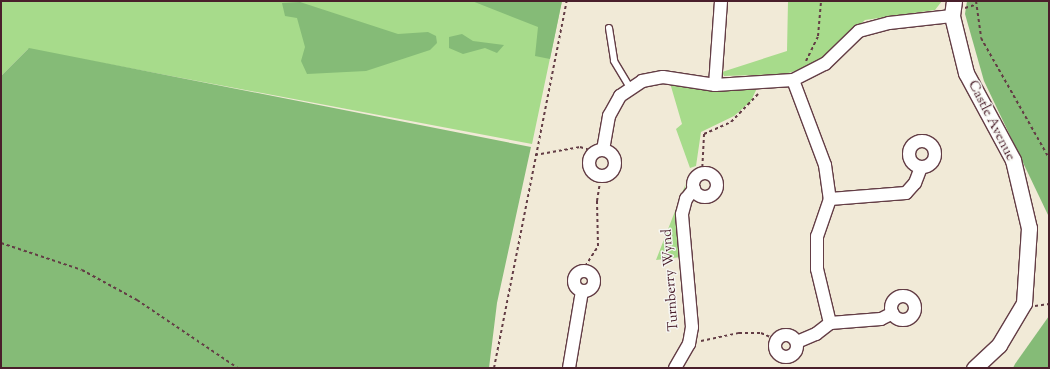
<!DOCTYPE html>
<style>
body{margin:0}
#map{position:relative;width:1050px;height:369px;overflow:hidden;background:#f1ead7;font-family:"Sorts Mill Goudy",serif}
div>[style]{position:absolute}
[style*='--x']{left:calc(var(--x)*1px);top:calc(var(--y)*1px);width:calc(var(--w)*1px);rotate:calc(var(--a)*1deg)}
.green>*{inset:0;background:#a7db8b}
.forest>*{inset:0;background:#85bb77}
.path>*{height:2px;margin-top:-1px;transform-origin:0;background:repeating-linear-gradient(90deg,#633d45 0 3px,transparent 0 6px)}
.roads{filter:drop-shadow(1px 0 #633d45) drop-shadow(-1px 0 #633d45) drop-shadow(0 1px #633d45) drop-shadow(0 -1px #633d45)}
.service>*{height:6px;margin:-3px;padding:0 3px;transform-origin:3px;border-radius:3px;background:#fff}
.minor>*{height:12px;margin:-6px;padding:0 6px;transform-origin:6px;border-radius:6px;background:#fff}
.minor>.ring{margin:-6px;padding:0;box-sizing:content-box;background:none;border:12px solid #fff;border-radius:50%}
.tertiary>*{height:15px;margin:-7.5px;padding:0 7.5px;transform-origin:7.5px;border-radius:7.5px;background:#fff}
span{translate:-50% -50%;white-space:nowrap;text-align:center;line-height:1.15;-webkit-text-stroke:3px #f6f6f2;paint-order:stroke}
.street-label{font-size:14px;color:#4a1f2b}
.frame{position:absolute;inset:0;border:2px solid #4a1f2b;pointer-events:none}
</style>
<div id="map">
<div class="green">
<div style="clip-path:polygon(1px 1px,562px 1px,532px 144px,28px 49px,1px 76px)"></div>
<div style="clip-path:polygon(788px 1px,942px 1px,935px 10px,865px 20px,818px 63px,799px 70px,785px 74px,724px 76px,722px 72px,787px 51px)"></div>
<div style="clip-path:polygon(670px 83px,757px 88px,751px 101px,734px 116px,701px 132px,696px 166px,690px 168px,676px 129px,682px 124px)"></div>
<div style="clip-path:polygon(686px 183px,679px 218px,681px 257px,656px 260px)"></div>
</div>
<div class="forest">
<div style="clip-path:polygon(472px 1px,562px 1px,550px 59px,535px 56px,538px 27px)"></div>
<div style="clip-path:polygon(967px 1px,1049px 1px,1049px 217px,984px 81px,965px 14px)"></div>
<div style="clip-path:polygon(300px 2px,398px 34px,428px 32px,436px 36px,437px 43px,430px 50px,366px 71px,307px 74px,301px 61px,305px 47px,297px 18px,285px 16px,282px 3px)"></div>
<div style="clip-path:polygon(462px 34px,473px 41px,504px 45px,497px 53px,485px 48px,463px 54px,449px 48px,449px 37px)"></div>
<div style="clip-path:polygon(29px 48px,531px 147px,497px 303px,489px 368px,1px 368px,1px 76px)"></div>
<div style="clip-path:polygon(1049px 316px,1049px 368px,1013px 368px,1015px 364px)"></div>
</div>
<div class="path">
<div style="--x:976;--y:1;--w:37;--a:82"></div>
<div style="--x:981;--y:38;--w:138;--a:60.5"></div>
<div style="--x:965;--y:8;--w:10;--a:-17"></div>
<div style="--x:806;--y:61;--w:28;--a:-64"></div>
<div style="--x:818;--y:36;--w:35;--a:-85"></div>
<div style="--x:535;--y:155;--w:46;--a:-10.1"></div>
<div style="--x:580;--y:147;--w:14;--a:17"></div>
<div style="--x:702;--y:173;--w:39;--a:-87"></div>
<div style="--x:704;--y:134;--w:30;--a:-24"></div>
<div style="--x:731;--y:122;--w:39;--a:-46"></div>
<div style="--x:1;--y:243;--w:85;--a:18.4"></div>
<div style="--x:82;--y:270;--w:63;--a:28.6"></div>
<div style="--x:137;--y:300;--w:122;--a:34"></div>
<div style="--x:582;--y:271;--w:30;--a:-57"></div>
<div style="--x:598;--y:246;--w:45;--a:-91.3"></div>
<div style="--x:597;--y:201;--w:25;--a:-81"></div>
<div style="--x:1035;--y:306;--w:14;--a:-8"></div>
<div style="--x:701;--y:341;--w:39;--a:-12"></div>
<div style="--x:739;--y:333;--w:22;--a:0"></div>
<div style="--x:761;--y:333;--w:17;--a:24"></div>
<div style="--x:494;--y:368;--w:374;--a:-78.8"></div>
</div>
<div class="roads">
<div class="service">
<div style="--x:609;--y:28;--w:33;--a:81"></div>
<div style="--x:614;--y:61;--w:33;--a:59"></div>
</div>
<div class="minor">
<div style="--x:793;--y:80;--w:36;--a:-27"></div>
<div style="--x:825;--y:64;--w:47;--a:-44.1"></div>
<div style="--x:859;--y:31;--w:31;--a:-15"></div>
<div style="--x:889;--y:23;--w:63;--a:-6.3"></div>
<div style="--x:715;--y:85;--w:84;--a:-85.9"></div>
<div class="ring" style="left:909px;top:141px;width:14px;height:14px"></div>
<div style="--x:603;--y:150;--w:35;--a:-80"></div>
<div style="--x:609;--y:116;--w:23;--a:-61"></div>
<div style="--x:620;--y:96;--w:27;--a:-34"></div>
<div style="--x:642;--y:81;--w:21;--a:-11"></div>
<div style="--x:663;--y:77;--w:53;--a:8.7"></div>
<div style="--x:715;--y:85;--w:78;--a:-3.7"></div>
<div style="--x:793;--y:80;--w:91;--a:69.4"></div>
<div style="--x:825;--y:165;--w:34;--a:82"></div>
<div style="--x:830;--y:199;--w:39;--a:109"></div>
<div style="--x:817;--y:236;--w:33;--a:90"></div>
<div style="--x:817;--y:269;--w:56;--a:76.5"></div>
<div class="ring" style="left:589px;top:150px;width:14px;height:14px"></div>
<div class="ring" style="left:693px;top:173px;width:12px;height:12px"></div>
<div style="--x:830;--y:199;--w:76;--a:-4.5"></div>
<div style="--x:906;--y:193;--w:13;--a:-48"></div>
<div style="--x:915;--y:183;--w:17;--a:-69"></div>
<div class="ring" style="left:574px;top:271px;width:8px;height:8px"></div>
<div class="ring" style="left:891px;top:296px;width:12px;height:12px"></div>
<div class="ring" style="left:775px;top:335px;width:10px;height:10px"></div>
<div style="--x:797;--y:342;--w:21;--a:-23"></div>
<div style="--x:816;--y:334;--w:18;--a:-38"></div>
<div style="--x:830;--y:323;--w:51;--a:-4.5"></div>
<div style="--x:881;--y:319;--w:13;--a:-27"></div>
<div style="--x:569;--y:368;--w:78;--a:-80.4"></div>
<div style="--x:675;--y:368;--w:28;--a:-60"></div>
<div style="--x:689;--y:344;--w:17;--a:-80"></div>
<div style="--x:692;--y:327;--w:113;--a:-95.1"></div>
<div style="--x:682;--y:214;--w:16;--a:-75"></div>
<div style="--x:686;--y:199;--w:13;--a:-51"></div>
</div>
<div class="tertiary">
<div style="--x:954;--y:1;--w:15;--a:98"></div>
<div style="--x:952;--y:16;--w:59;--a:76.2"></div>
<div style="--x:966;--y:73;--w:99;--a:61.6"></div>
<div style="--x:1013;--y:160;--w:70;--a:76.8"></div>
<div style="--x:1029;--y:228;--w:75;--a:93.8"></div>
<div style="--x:1024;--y:303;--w:49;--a:120.8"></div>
<div style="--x:999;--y:345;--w:34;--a:137"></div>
</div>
</div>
<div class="street-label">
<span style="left:991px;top:121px;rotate:63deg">Castle Avenue</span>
<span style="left:671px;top:280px;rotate:-94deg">Turnberry Wynd</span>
</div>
<div class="frame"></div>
</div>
